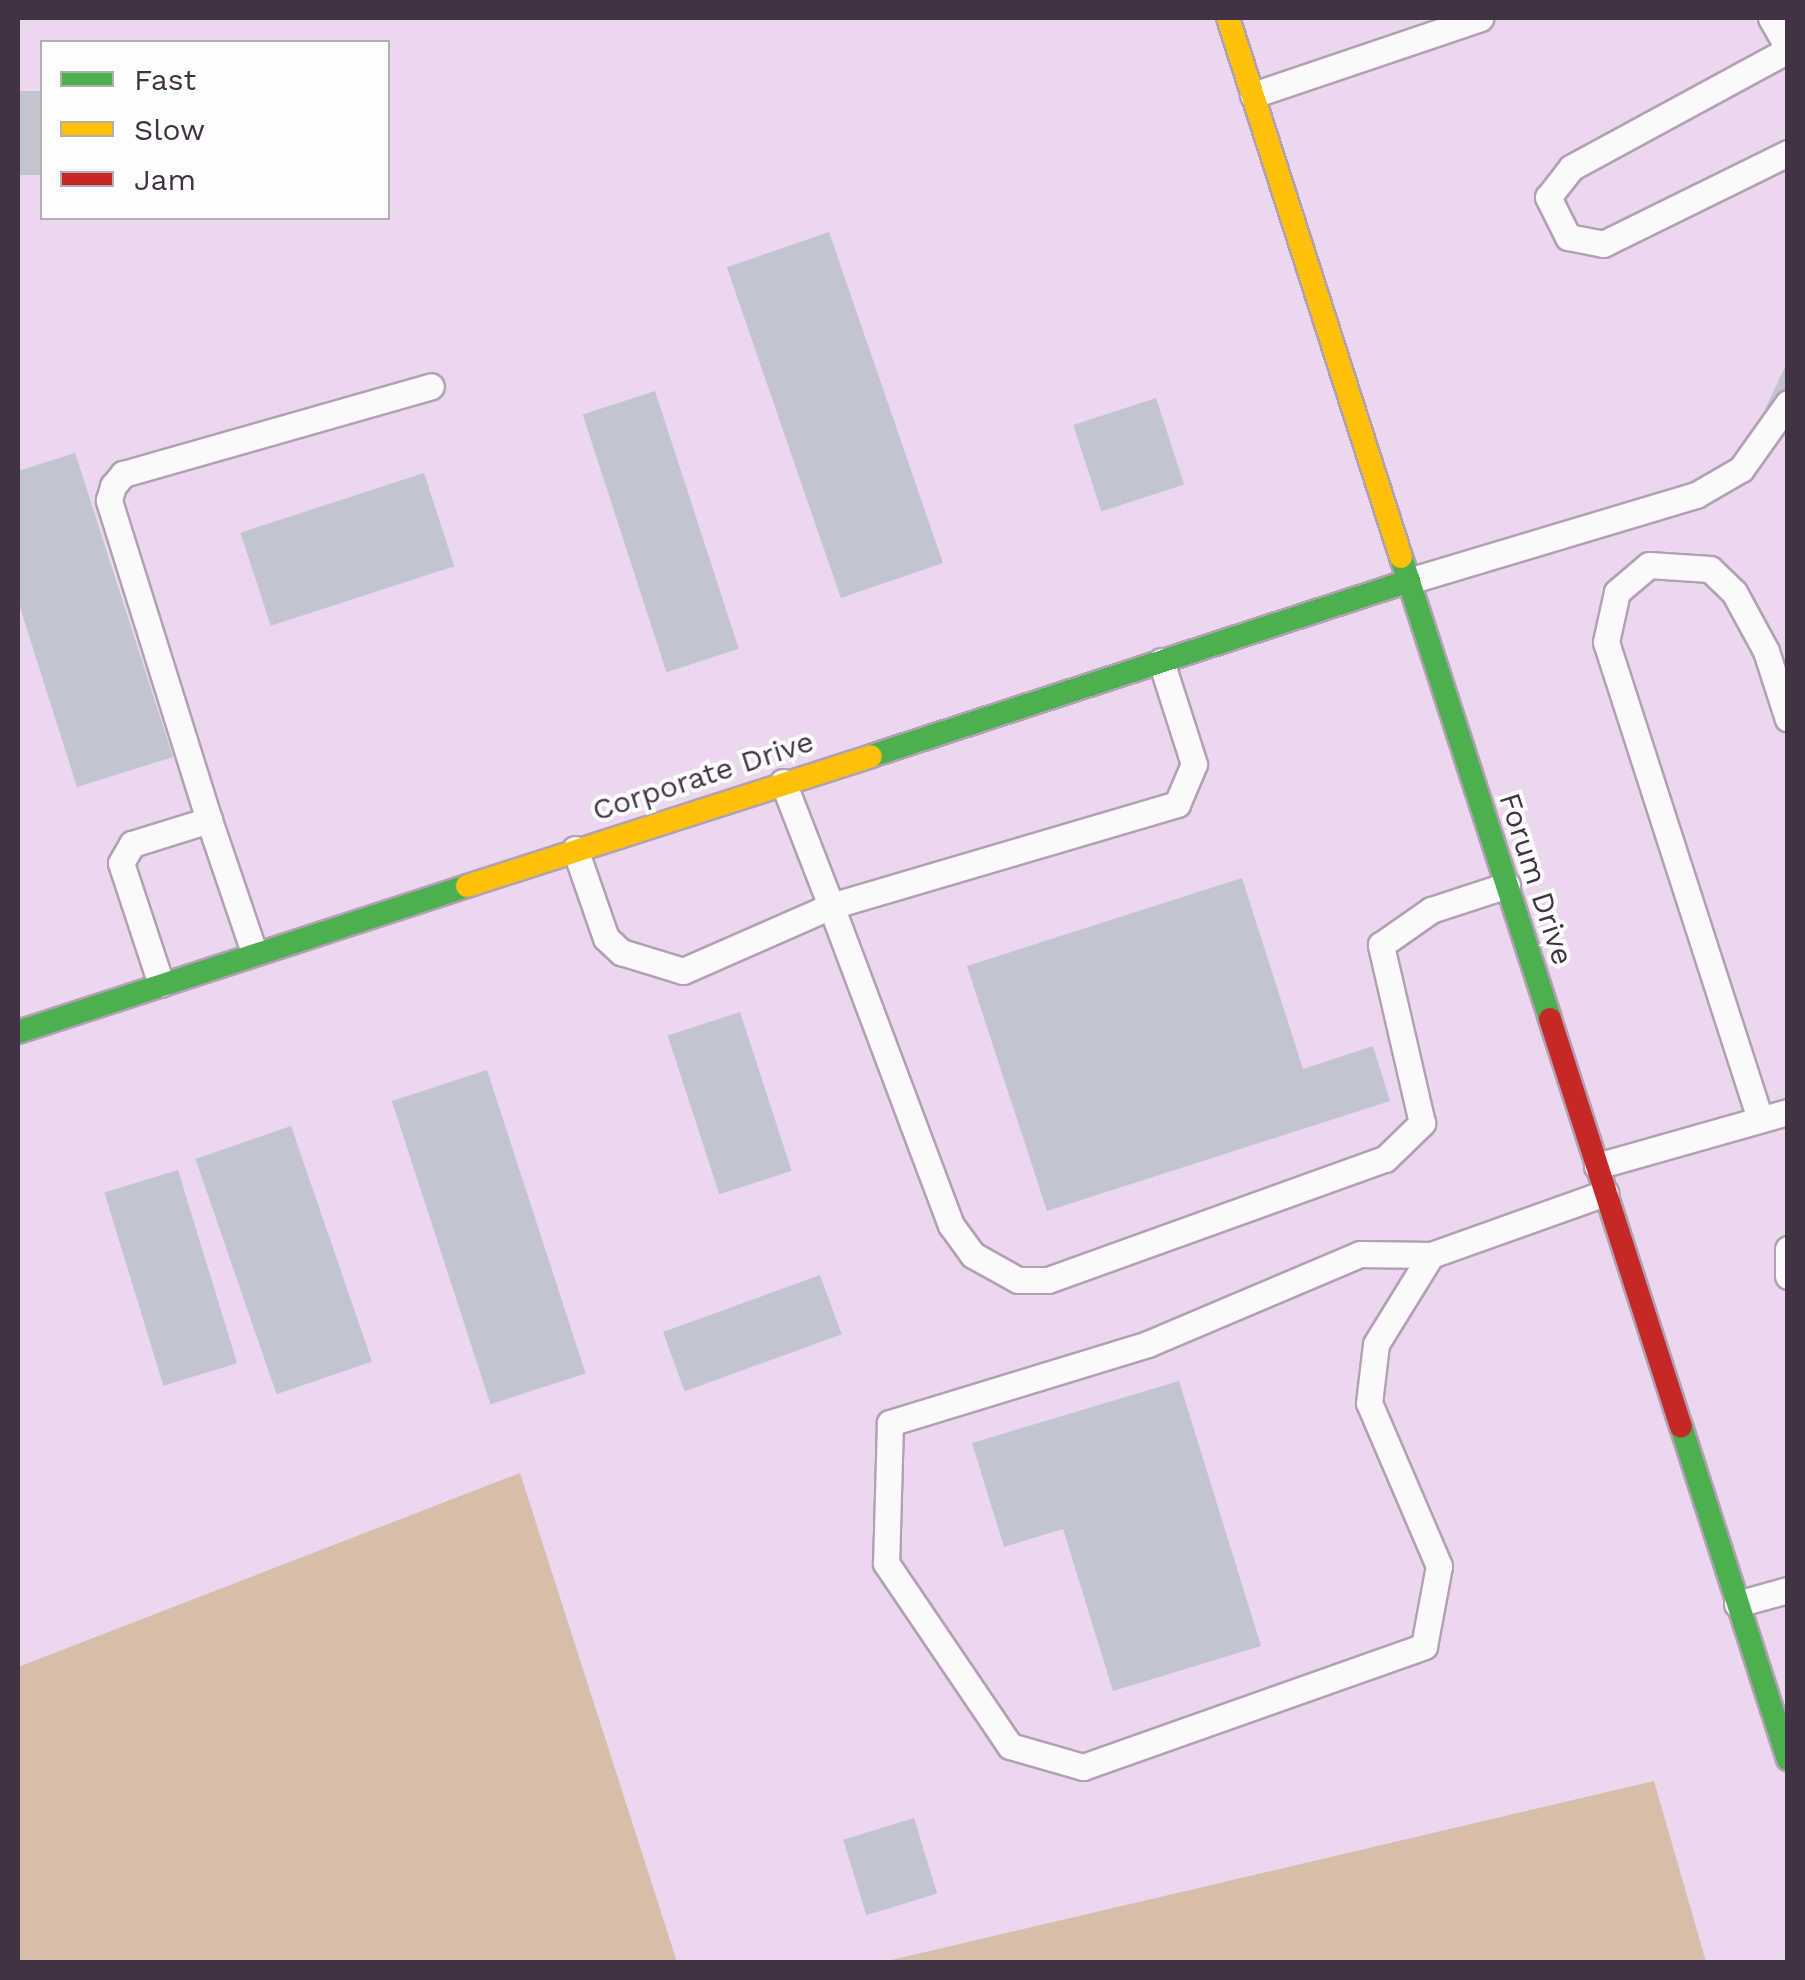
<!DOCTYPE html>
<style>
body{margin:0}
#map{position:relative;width:1805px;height:1980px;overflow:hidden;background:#ebd7ee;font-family:"Work Sans",sans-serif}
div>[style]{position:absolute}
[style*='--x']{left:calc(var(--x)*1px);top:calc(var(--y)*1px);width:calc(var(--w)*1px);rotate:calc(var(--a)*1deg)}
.green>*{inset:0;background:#d7beab}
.building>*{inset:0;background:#c2c5d1;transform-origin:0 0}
.roads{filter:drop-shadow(2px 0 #b1a1b3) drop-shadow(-2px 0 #b1a1b3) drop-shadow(0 2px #b1a1b3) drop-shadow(0 -2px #b1a1b3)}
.lane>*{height:25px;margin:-12.5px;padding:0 12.5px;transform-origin:12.5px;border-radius:12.5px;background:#fcf9fc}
.fast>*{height:22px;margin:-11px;padding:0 11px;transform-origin:11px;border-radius:11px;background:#4caf50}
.slow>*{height:22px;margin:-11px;padding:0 11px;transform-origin:11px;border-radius:11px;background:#ffc107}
.jam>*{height:22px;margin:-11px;padding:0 11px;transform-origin:11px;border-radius:11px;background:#c62828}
span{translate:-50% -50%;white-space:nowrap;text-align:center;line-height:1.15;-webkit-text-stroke:8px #fdfdfd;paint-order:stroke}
.street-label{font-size:30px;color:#413343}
.frame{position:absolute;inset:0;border:20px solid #413343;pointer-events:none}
.legend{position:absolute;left:40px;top:40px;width:350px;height:180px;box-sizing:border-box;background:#fdfdfd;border:2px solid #b2acb3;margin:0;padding:12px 18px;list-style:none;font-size:30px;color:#413343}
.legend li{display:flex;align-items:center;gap:20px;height:50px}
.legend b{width:50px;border:2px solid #b2acb3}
</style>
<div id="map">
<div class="green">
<div style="clip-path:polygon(520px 1473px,677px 1962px,18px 1962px,18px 1667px)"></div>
<div style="clip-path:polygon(1654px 1781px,1706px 1962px,883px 1962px)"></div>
</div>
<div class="building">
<div style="left:42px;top:91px;width:84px;height:25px;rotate:90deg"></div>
<div style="left:829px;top:232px;width:350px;height:108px;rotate:71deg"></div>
<div style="clip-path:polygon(1788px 361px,1788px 420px,1765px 409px)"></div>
<div style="left:655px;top:391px;width:271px;height:76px;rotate:72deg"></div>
<div style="left:1156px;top:398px;width:91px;height:87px;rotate:72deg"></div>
<div style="clip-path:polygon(75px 453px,173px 757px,77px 787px,18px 601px,18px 471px)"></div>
<div style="left:424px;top:473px;width:98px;height:193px;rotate:72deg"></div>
<div style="clip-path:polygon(1242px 878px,1303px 1069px,1373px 1046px,1390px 1101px,1047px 1211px,967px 966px)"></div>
<div style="left:740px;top:1012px;width:167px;height:76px;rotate:72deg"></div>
<div style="left:487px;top:1070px;width:319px;height:100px;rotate:72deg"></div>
<div style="left:291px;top:1126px;width:249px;height:101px;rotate:71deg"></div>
<div style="left:178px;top:1170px;width:202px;height:77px;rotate:73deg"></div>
<div style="left:820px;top:1275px;width:63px;height:167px;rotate:70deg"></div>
<div style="clip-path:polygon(1179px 1381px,1261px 1646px,1113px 1691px,1063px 1529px,1004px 1547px,972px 1443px)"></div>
<div style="left:914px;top:1818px;width:79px;height:74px;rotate:73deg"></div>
</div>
<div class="roads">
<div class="lane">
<div style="--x:1771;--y:18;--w:34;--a:60"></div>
<div style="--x:1788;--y:50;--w:247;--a:151.5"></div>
<div style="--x:1571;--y:168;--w:37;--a:128"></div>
<div style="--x:1548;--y:197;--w:45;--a:63.4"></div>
<div style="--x:1568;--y:237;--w:36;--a:11"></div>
<div style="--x:1603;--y:244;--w:206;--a:-26.2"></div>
<div style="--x:1253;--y:95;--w:240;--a:-18.7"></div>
<div style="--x:1409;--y:581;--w:300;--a:-16.7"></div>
<div style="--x:1696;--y:495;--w:52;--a:-30"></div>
<div style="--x:1741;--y:469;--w:81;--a:-54.5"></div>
<div style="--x:783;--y:782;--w:133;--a:68.8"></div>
<div style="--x:831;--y:906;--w:361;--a:-16.4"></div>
<div style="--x:1177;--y:804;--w:43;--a:-67"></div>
<div style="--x:1194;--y:764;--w:108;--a:-107.8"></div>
<div style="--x:209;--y:820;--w:335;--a:-107.4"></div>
<div style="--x:109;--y:500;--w:15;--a:-74"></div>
<div style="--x:113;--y:486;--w:16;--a:-50"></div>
<div style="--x:123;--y:474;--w:320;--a:-15.9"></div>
<div style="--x:575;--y:849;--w:94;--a:70.8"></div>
<div style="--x:606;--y:938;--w:21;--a:43"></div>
<div style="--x:621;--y:952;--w:65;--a:17"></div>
<div style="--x:683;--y:971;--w:162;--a:-23.7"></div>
<div style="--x:831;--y:906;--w:341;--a:69.4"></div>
<div style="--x:951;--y:1225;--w:37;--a:54"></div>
<div style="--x:973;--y:1255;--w:51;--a:29.1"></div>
<div style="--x:1018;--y:1280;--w:30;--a:0"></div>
<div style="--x:1048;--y:1280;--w:358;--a:-19.8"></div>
<div style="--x:1385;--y:1159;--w:52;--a:-44.2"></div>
<div style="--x:1422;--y:1123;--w:183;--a:-103"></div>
<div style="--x:1381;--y:945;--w:61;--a:-35"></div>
<div style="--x:1431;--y:910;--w:80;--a:-18.2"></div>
<div style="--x:161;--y:984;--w:127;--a:-108.3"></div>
<div style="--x:121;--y:863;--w:22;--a:-60"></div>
<div style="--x:132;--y:844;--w:81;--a:-17.3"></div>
<div style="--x:209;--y:820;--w:139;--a:71.2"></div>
<div style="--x:1760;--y:1119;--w:501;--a:-107.89"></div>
<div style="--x:1606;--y:642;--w:51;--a:-77.6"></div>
<div style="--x:1617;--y:592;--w:42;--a:-40.2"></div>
<div style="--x:1649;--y:565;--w:61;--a:3.8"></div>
<div style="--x:1710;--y:569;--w:33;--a:44"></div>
<div style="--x:1734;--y:592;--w:67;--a:61.5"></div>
<div style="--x:1766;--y:651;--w:71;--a:72.1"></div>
<div style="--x:1597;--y:1166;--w:198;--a:-15.8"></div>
<div style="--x:1788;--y:1249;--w:27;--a:90"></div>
<div style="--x:1431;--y:1255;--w:71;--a:-179.2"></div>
<div style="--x:1360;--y:1254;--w:230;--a:157"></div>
<div style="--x:1148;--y:1344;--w:270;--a:163"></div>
<div style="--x:890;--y:1423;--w:140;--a:91.6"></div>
<div style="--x:886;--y:1563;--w:221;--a:55.9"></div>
<div style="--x:1010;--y:1746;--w:76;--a:16"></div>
<div style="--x:1083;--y:1767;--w:362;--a:-19.5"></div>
<div style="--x:1424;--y:1646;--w:81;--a:-79.4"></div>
<div style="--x:1439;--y:1566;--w:177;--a:-113.2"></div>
<div style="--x:1369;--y:1403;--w:59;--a:-83.2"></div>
<div style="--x:1376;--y:1344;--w:105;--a:-58.3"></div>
<div style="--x:1431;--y:1255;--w:185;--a:-19.6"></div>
<div style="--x:1737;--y:1604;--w:53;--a:-15.4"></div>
</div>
<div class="fast">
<div style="--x:1401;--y:557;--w:485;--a:72.1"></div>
<div style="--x:871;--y:756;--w:566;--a:-18.02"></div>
<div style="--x:18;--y:1032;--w:472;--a:-18"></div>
<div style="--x:1681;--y:1426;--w:350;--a:72.2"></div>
</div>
<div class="slow">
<div style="--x:1228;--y:18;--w:566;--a:72.21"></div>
<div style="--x:467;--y:886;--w:424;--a:-17.8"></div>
</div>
<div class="jam">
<div style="--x:1550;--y:1019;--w:428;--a:72.2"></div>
</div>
</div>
<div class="street-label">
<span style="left:703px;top:776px;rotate:-18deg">Corporate Drive</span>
<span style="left:1536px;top:879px;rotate:72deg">Forum Drive</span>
</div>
<div class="frame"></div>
<ul class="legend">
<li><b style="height:12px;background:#4caf50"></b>Fast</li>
<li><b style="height:12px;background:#ffc107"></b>Slow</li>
<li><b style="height:12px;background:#c62828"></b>Jam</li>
</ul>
</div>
